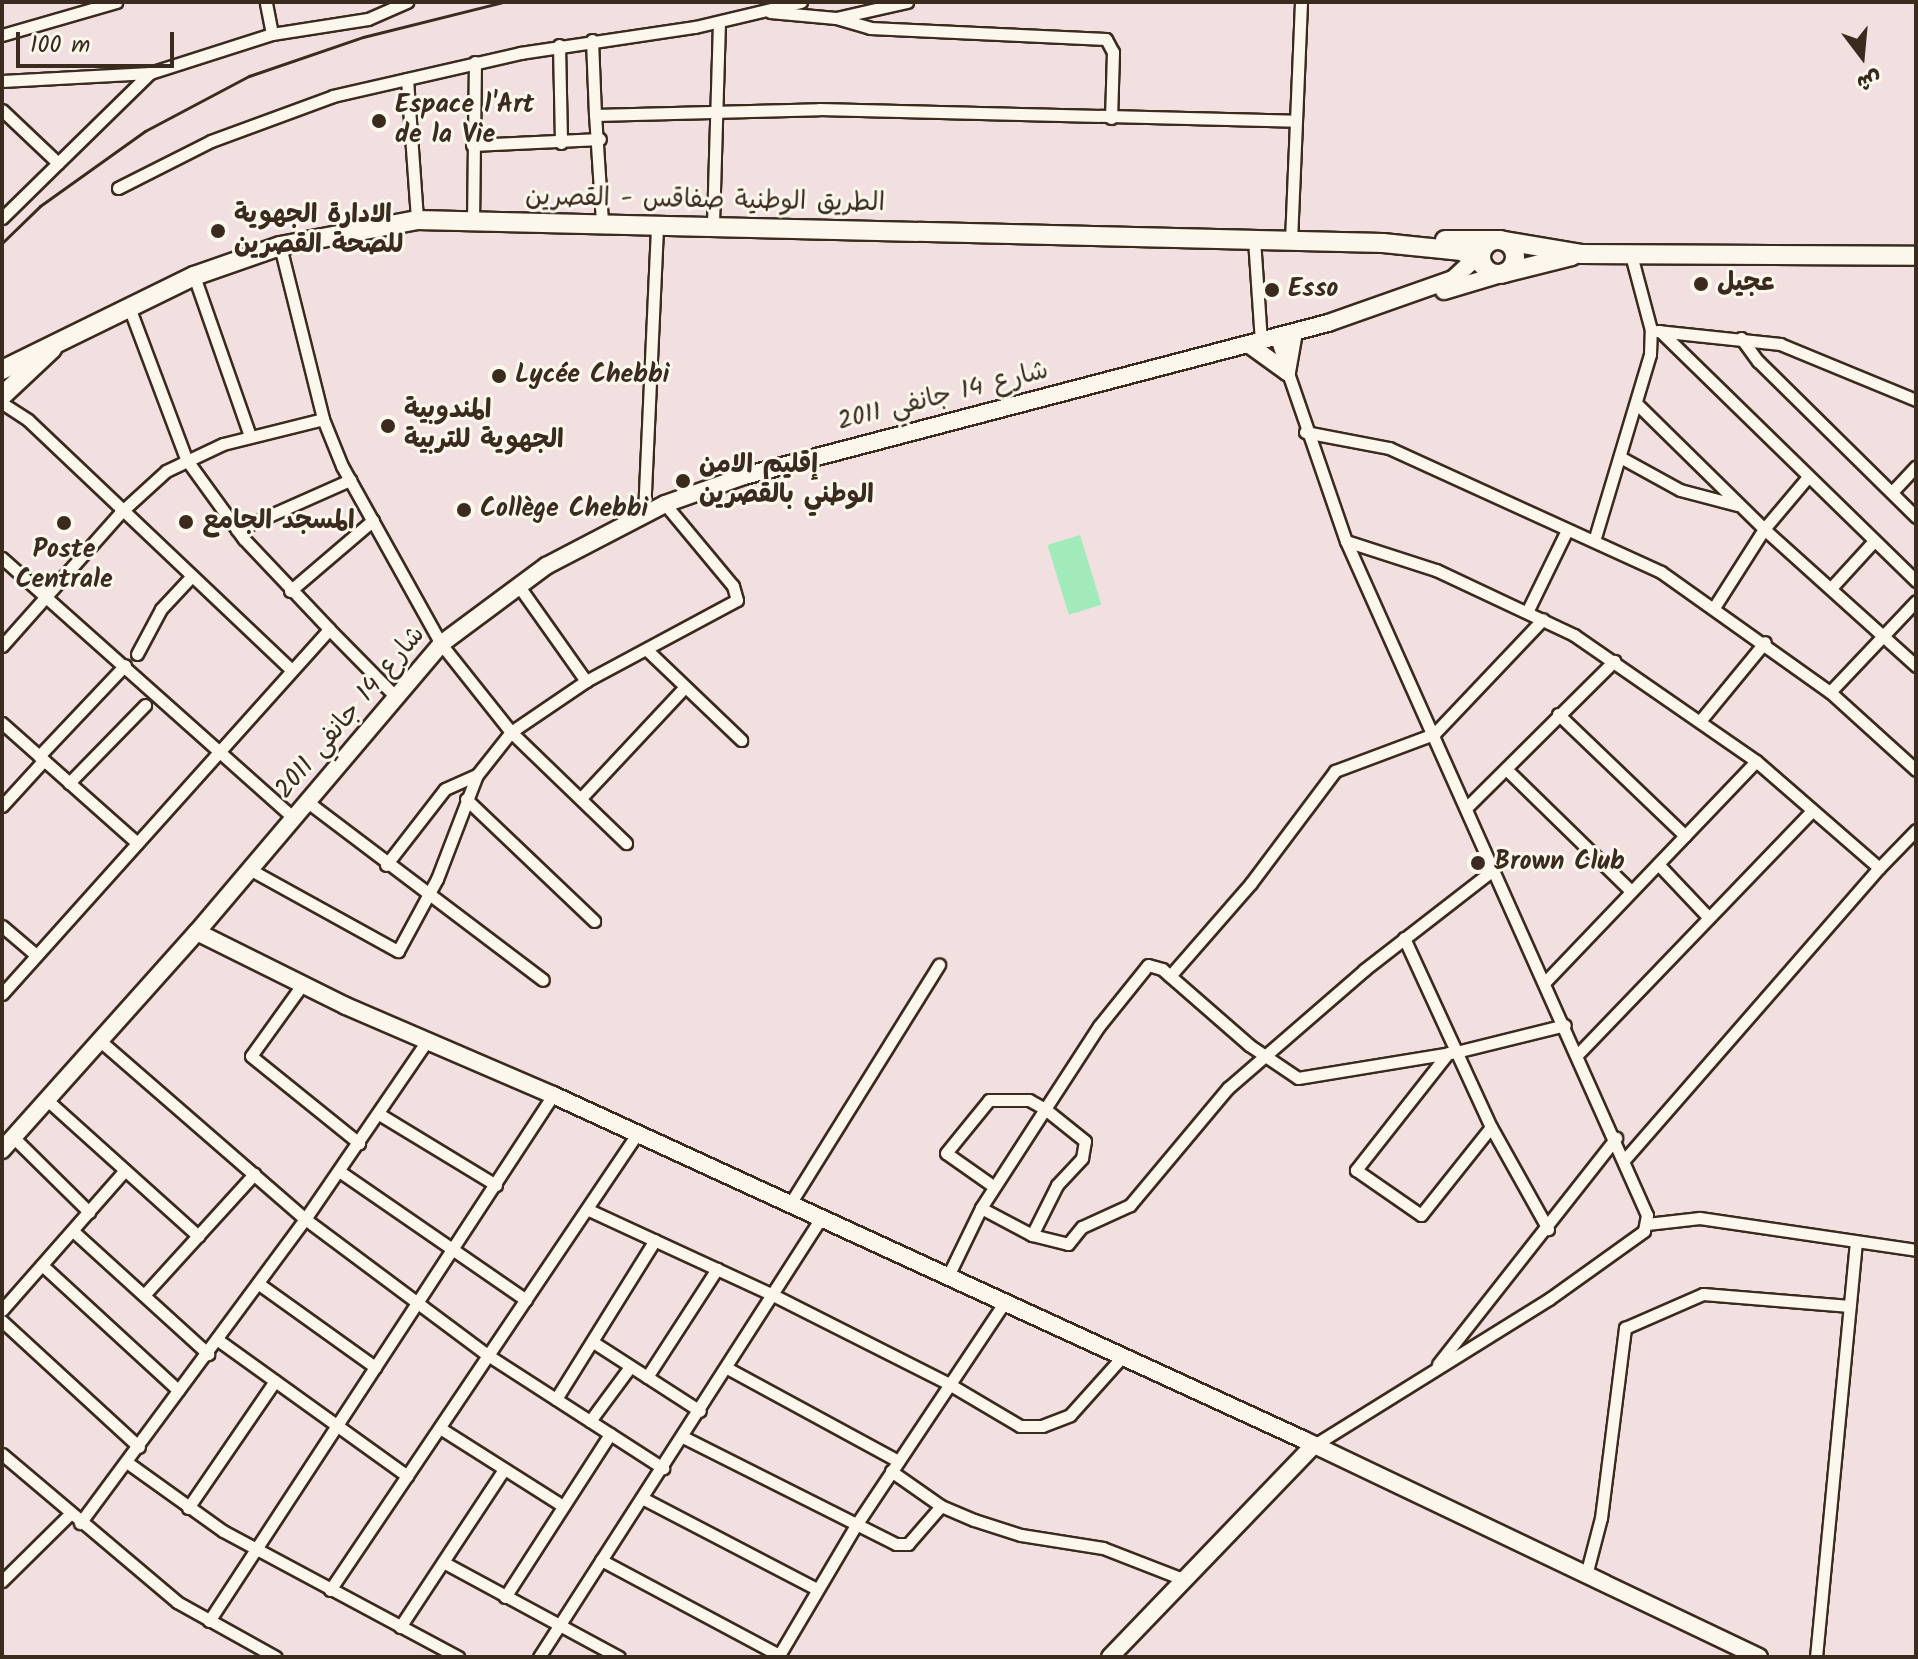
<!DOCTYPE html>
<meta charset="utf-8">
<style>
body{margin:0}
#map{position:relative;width:1918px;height:1659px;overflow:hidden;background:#f2e0e1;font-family:Kalam,"Playpen Sans Arabic",sans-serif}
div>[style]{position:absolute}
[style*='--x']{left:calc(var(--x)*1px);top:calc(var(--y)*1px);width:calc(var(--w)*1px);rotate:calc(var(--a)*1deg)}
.green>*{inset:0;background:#a1eab9;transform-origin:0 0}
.roads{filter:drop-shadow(2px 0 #3b2a1e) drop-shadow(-2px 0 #3b2a1e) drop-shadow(0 2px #3b2a1e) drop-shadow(0 -2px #3b2a1e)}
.street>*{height:11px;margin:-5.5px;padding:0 5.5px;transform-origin:5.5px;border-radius:5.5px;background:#fbf7ec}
.secondary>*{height:16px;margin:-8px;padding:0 8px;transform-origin:8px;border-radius:8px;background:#fbf7ec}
.primary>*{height:18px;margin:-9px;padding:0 9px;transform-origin:9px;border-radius:9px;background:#fbf7ec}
.primary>.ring{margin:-9px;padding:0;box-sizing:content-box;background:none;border:18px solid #fbf7ec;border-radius:50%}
.rail>*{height:3px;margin:-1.5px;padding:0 1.5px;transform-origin:1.5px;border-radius:1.5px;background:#3b2a1e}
.dots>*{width:22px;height:22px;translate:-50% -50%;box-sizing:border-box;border:4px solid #fbf7ec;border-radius:50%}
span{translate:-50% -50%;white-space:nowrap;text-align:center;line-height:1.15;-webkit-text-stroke:6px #fbf7ec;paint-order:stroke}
.poi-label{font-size:26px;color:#3b2a1e;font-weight:700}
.left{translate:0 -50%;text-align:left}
.street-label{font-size:26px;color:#3b2a1e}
.frame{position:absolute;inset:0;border:4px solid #3b2a1e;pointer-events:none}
.north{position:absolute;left:1822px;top:16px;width:80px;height:80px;-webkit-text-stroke:6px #fbf7ec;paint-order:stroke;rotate:164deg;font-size:22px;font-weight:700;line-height:32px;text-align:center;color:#3b2a1e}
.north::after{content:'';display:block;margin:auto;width:28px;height:36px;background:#3b2a1e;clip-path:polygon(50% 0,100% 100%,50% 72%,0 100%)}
.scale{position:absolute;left:16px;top:32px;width:158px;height:36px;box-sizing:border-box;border:4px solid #3b2a1e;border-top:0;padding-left:10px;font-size:24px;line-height:28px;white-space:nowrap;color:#3b2a1e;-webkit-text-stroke:6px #fbf7ec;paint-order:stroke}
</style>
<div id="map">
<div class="green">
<div style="left:1080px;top:535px;width:73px;height:34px;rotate:73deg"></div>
</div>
<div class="roads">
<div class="street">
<div style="--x:770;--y:12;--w:66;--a:5.2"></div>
<div style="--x:836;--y:18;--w:73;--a:-12.7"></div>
<div style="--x:836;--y:18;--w:35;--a:16"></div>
<div style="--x:870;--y:28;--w:236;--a:2.7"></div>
<div style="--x:1106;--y:39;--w:15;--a:62"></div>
<div style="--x:1113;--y:52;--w:66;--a:91.7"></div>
<div style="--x:272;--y:34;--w:97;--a:-8.9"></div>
<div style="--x:368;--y:19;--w:43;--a:-23.6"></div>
<div style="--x:2;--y:35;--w:119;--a:-16.1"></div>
<div style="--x:592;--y:40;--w:75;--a:87.7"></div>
<div style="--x:559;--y:45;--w:98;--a:88.8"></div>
<div style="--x:407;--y:79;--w:141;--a:85.9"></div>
<div style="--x:2;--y:81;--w:148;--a:-3.1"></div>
<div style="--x:150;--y:73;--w:128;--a:-17.7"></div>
<div style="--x:272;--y:34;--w:33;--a:-101"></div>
<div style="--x:2;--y:110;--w:77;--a:43.4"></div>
<div style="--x:58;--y:163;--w:129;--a:-44.4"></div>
<div style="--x:472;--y:145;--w:128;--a:-2.7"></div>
<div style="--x:118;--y:188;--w:104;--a:-26.8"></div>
<div style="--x:211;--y:141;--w:130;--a:-20.2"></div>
<div style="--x:333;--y:96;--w:192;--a:-12.9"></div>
<div style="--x:520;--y:53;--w:177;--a:-8.5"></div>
<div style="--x:695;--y:27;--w:109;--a:-13.3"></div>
<div style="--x:2;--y:218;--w:78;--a:-44.5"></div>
<div style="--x:602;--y:222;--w:107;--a:-93.7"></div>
<div style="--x:595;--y:115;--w:224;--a:-1.5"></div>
<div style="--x:819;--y:109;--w:477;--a:1.4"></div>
<div style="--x:473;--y:224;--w:162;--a:-89.3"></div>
<div style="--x:713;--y:224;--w:202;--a:-88.3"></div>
<div style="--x:1254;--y:239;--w:104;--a:86.1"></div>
<div style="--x:1291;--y:241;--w:239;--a:-87.6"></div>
<div style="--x:280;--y:246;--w:178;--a:76"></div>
<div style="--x:323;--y:419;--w:51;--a:68"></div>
<div style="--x:342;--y:466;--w:204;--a:60.9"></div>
<div style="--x:441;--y:644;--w:112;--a:51.5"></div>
<div style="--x:511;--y:732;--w:160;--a:44"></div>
<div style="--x:194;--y:276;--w:170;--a:70.7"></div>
<div style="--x:129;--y:307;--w:162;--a:69.4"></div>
<div style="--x:186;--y:459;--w:99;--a:54.1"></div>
<div style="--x:244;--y:539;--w:124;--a:46.6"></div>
<div style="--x:1657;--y:331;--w:124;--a:6"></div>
<div style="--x:1780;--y:344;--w:147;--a:22.4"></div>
<div style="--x:1660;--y:331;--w:358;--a:44.3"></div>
<div style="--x:1276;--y:338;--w:215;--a:71"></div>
<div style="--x:1346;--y:541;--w:738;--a:65.94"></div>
<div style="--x:1647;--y:1215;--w:16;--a:101"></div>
<div style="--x:1644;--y:1231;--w:117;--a:144.4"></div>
<div style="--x:1549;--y:1299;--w:277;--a:148.1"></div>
<div style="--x:1741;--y:338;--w:29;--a:54"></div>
<div style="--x:1758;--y:361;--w:222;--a:44.6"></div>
<div style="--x:2;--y:403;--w:31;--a:33"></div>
<div style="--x:28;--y:420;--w:360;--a:43.5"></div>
<div style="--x:1638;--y:405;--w:177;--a:44.5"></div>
<div style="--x:1764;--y:529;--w:205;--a:42"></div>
<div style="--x:1305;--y:432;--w:86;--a:10.8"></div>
<div style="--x:1389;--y:448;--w:299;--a:24.5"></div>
<div style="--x:1661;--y:572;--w:207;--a:35.4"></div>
<div style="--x:1830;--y:692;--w:116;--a:42.2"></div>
<div style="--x:1620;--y:457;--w:68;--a:28.8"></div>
<div style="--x:1680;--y:490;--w:59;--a:14.7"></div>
<div style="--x:1892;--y:492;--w:35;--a:-47"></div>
<div style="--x:644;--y:514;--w:291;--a:-87.4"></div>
<div style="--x:237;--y:530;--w:124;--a:-23.9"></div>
<div style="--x:1346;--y:541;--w:95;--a:17.9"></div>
<div style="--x:1436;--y:570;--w:153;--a:25.2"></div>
<div style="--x:1574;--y:635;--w:221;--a:34.7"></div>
<div style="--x:1756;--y:761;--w:163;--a:41"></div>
<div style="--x:1879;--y:868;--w:53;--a:-45.8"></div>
<div style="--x:1594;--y:541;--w:195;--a:-73.3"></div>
<div style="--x:1650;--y:354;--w:24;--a:-88"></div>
<div style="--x:1651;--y:330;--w:82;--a:-104.9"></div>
<div style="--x:2;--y:558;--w:392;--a:41.7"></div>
<div style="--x:518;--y:585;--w:118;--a:54.7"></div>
<div style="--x:1831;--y:588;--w:62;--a:-47.6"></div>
<div style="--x:290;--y:591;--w:109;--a:-40.5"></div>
<div style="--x:1715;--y:606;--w:91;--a:-57.5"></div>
<div style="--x:1764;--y:529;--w:68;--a:-49.8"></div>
<div style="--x:1528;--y:610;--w:87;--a:-64"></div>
<div style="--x:2;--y:646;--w:178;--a:-48.4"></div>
<div style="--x:120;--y:513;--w:62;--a:-42.4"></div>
<div style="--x:166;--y:471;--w:63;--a:-25.3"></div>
<div style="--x:223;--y:444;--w:103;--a:-14"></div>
<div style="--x:648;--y:651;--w:129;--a:43.7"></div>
<div style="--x:137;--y:654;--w:51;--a:-61.9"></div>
<div style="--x:161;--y:609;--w:42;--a:-46.9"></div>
<div style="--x:1830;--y:692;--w:125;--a:-46.6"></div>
<div style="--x:1558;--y:714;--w:176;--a:43.8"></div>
<div style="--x:1700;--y:721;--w:102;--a:-50.6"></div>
<div style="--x:2;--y:723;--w:181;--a:41.6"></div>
<div style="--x:39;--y:756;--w:125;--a:-46.6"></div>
<div style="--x:1506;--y:769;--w:175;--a:44.3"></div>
<div style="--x:69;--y:783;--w:109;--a:-45.7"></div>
<div style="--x:581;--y:798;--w:152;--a:-46.9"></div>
<div style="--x:466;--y:799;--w:177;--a:43.6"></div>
<div style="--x:309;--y:803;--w:293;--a:37.1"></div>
<div style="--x:2;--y:806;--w:62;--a:-47.6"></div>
<div style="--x:1466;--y:808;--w:209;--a:-44.8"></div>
<div style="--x:1658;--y:864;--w:74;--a:46.6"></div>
<div style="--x:386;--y:865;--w:96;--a:-52.2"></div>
<div style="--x:445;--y:789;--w:35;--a:-24"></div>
<div style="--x:251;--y:870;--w:168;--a:28.9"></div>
<div style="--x:398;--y:951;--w:82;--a:-61.6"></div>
<div style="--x:437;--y:879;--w:111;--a:-69"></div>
<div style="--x:477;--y:775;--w:55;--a:-51.7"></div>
<div style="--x:511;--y:732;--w:91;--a:-34.2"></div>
<div style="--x:586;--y:681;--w:171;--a:-28.2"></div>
<div style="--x:737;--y:600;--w:15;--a:-106"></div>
<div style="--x:733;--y:586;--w:107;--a:-129.7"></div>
<div style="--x:2;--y:926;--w:45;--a:40.5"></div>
<div style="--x:1404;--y:938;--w:208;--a:65.3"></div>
<div style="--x:1491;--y:1127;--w:117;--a:60.8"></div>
<div style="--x:1170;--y:976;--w:123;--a:-48.9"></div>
<div style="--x:1251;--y:883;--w:140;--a:-53.1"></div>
<div style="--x:1335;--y:771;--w:106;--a:-20.5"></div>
<div style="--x:1434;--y:734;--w:158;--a:-46.5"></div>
<div style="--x:1546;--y:981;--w:304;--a:-46.3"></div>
<div style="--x:302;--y:985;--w:87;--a:125.7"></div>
<div style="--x:251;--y:1056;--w:139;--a:38.9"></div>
<div style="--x:2;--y:994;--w:490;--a:-48.1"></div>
<div style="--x:329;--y:629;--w:95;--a:45.4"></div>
<div style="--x:98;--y:1039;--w:274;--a:41"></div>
<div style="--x:305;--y:1219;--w:226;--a:36.7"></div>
<div style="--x:486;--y:1354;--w:211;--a:32.8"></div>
<div style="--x:1448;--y:1053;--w:149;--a:128.2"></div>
<div style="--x:1356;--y:1170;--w:79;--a:34.7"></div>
<div style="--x:1421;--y:1215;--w:112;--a:-51.5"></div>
<div style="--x:1578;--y:1054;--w:337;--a:-46.1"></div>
<div style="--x:46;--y:1099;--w:205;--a:42"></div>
<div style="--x:379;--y:1114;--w:137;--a:31.3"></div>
<div style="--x:13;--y:1137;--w:107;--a:44.6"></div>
<div style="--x:1625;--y:1159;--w:386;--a:-48.9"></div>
<div style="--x:339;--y:1171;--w:227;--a:34.6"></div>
<div style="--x:993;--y:1186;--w:57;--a:-144.9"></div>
<div style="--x:946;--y:1153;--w:68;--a:-50.9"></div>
<div style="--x:989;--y:1100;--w:40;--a:0"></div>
<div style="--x:1029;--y:1100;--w:18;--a:29"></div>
<div style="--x:1045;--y:1109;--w:99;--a:-57"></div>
<div style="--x:1099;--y:1026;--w:78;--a:-51.2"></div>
<div style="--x:1148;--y:965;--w:15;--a:16"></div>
<div style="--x:1162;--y:969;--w:116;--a:41.1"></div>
<div style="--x:1249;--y:1045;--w:59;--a:34"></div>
<div style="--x:1298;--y:1078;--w:160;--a:-9.3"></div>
<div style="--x:1456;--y:1052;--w:112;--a:-13.9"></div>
<div style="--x:790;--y:1204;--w:282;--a:-58.1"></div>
<div style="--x:589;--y:1210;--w:205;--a:24.8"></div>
<div style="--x:775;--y:1296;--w:195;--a:26.8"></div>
<div style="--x:949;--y:1384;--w:82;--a:30.6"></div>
<div style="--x:1020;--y:1426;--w:22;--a:0"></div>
<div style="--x:1042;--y:1426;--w:30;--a:-21"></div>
<div style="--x:1070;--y:1415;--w:78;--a:-48.1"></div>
<div style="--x:1647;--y:1224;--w:53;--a:-6.5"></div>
<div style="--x:1700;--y:1218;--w:218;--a:8.4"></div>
<div style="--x:73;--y:1231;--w:183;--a:42.3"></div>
<div style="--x:1032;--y:1235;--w:37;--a:14"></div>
<div style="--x:1068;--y:1244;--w:22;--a:-51"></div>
<div style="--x:1082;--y:1227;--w:53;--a:-24.6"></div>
<div style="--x:1130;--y:1205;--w:153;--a:-50.1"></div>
<div style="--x:1228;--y:1088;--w:180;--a:-40.9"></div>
<div style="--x:1364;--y:970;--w:165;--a:-37.8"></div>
<div style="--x:42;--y:1265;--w:185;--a:42.6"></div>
<div style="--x:948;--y:1276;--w:76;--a:-64.1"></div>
<div style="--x:981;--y:1208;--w:58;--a:27.9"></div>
<div style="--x:1032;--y:1235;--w:56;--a:-63.4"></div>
<div style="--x:1057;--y:1185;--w:37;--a:-47"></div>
<div style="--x:1082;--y:1158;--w:17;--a:-80"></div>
<div style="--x:1085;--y:1141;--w:51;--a:-141.3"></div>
<div style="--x:1045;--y:1109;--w:118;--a:122.9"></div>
<div style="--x:259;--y:1284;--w:143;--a:35.6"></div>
<div style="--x:144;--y:1295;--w:164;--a:-47.7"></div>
<div style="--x:2;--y:1310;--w:186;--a:-48.7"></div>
<div style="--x:2;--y:1321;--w:186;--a:42.6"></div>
<div style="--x:218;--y:1340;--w:233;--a:35.7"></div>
<div style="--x:593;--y:1342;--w:127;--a:32.8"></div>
<div style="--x:1438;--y:1364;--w:288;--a:-51.8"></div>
<div style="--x:727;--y:1368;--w:195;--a:28.5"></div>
<div style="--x:647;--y:1377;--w:129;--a:-57.1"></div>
<div style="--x:556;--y:1399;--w:187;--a:-58.1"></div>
<div style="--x:590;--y:1421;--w:67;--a:-53.5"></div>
<div style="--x:440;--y:1428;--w:146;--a:32.4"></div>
<div style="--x:683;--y:1437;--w:238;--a:26.7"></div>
<div style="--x:896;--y:1544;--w:12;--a:0"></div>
<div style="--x:908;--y:1544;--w:50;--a:-49"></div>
<div style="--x:2;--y:1454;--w:229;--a:40.2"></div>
<div style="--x:177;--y:1602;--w:113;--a:29.1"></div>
<div style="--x:128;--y:1463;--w:117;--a:35.6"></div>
<div style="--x:223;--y:1531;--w:267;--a:28.2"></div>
<div style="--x:891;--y:1471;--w:61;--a:35"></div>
<div style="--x:941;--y:1506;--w:36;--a:23"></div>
<div style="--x:974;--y:1520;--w:49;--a:17.7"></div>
<div style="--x:1021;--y:1535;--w:83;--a:9"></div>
<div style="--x:1103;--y:1548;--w:88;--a:21.3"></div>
<div style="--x:644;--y:1499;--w:195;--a:27.5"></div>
<div style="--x:188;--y:1508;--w:154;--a:-55.6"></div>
<div style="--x:80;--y:1523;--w:378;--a:-53.5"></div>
<div style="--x:305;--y:1219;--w:214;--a:-55.6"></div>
<div style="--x:601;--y:1560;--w:202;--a:28.1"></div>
<div style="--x:443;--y:1562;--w:200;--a:28.4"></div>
<div style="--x:1586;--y:1575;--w:59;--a:-75.3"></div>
<div style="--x:1601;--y:1518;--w:192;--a:-82.8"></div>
<div style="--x:1625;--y:1328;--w:85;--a:-23.6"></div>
<div style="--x:1703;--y:1294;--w:147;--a:4.7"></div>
<div style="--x:2;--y:1581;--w:95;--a:-44.6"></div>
<div style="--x:330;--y:1590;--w:550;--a:-56.05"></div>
<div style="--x:505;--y:1597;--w:194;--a:-57.2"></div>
<div style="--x:209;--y:1621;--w:628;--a:-56.82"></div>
<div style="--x:400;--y:1627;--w:189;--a:-56.6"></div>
<div style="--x:539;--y:1657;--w:522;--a:-57.28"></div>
<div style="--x:778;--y:1657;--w:153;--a:-59.4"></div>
<div style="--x:856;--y:1525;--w:267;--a:-56.3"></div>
<div style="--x:1816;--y:1657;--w:416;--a:-84.5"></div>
</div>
<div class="secondary">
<div style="--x:1444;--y:291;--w:59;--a:-16.6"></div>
<div style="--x:1251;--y:346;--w:44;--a:35.8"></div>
<div style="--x:1287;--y:372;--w:40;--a:-80"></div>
<div style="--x:197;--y:932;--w:166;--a:26.4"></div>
<div style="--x:346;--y:1006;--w:225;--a:23.3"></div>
<div style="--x:553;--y:1095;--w:826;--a:24.67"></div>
<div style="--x:1304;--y:1440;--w:504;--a:25.5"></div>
<div style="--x:2;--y:1150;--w:292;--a:-48.2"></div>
<div style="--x:197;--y:932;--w:377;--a:-49.7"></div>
<div style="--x:441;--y:644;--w:131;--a:-36.6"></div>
<div style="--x:546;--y:566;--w:134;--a:-27.5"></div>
<div style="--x:665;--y:504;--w:84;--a:-19.5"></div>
<div style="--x:744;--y:476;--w:604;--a:-14.68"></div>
<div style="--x:1328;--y:323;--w:133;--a:-19.4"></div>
<div style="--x:1453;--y:279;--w:38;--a:-43"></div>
<div style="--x:1110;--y:1657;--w:294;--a:-46.1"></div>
</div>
<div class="primary">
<div class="ring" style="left:1481px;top:240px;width:16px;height:16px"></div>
<div style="--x:1445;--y:240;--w:54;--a:0"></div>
<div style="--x:1499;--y:240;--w:83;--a:9.7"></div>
<div style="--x:1581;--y:254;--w:335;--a:0.3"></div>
<div style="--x:1504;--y:273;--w:70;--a:-14"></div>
<div style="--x:2;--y:370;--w:214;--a:-26.1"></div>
<div style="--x:194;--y:276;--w:91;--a:-19.2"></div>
<div style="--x:280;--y:246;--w:139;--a:-10.7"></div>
<div style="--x:417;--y:220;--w:966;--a:1.36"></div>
<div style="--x:1383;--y:243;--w:79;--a:5.8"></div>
<div style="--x:1462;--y:251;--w:24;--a:33"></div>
<div style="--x:2;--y:396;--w:69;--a:-43.2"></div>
</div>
</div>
<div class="rail">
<div style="--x:2;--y:243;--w:53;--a:-44.2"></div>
<div style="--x:40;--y:206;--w:129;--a:-35.5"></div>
<div style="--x:145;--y:131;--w:118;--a:-27.9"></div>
<div style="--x:249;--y:76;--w:120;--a:-18.9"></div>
<div style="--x:363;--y:37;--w:144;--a:-14"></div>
</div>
<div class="dots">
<div style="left:379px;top:121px;background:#3b2a1e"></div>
<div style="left:218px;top:231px;background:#3b2a1e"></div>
<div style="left:1701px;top:284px;background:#3b2a1e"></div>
<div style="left:1272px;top:290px;background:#3b2a1e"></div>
<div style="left:499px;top:376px;background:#3b2a1e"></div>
<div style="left:388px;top:426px;background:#3b2a1e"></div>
<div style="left:683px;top:481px;background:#3b2a1e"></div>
<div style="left:464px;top:510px;background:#3b2a1e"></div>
<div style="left:186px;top:522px;background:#3b2a1e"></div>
<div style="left:64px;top:523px;background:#3b2a1e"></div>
<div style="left:1478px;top:863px;background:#3b2a1e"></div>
</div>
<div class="poi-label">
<span class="left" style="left:395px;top:121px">Espace l'Art<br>de la Vie</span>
<span class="left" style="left:234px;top:231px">الادارة الجهوية<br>للصحة القصرين</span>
<span class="left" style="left:1717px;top:284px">عجيل</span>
<span class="left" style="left:1288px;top:290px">Esso</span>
<span class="left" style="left:515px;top:376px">Lycée Chebbi</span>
<span class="left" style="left:404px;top:426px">المندوبية<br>الجهوية للتربية</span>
<span class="left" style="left:699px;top:481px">إقليم الامن<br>الوطني بالقصرين</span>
<span class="left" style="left:480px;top:510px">Collège Chebbi</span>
<span class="left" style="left:202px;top:522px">المسجد الجامع</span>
<span style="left:64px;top:566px">Poste<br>Centrale</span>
<span class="left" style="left:1494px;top:863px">Brown Club</span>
</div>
<div class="street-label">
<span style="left:705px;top:201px;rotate:1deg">الطريق الوطنية صفاقس - القصرين</span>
<span style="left:943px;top:397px;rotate:-14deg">شارع 14 جانفي 2011</span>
<span style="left:351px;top:713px;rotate:-50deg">شارع 14 جانفي 2011</span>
</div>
<div class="frame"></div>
<div class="north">ش</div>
<div class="scale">100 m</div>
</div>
